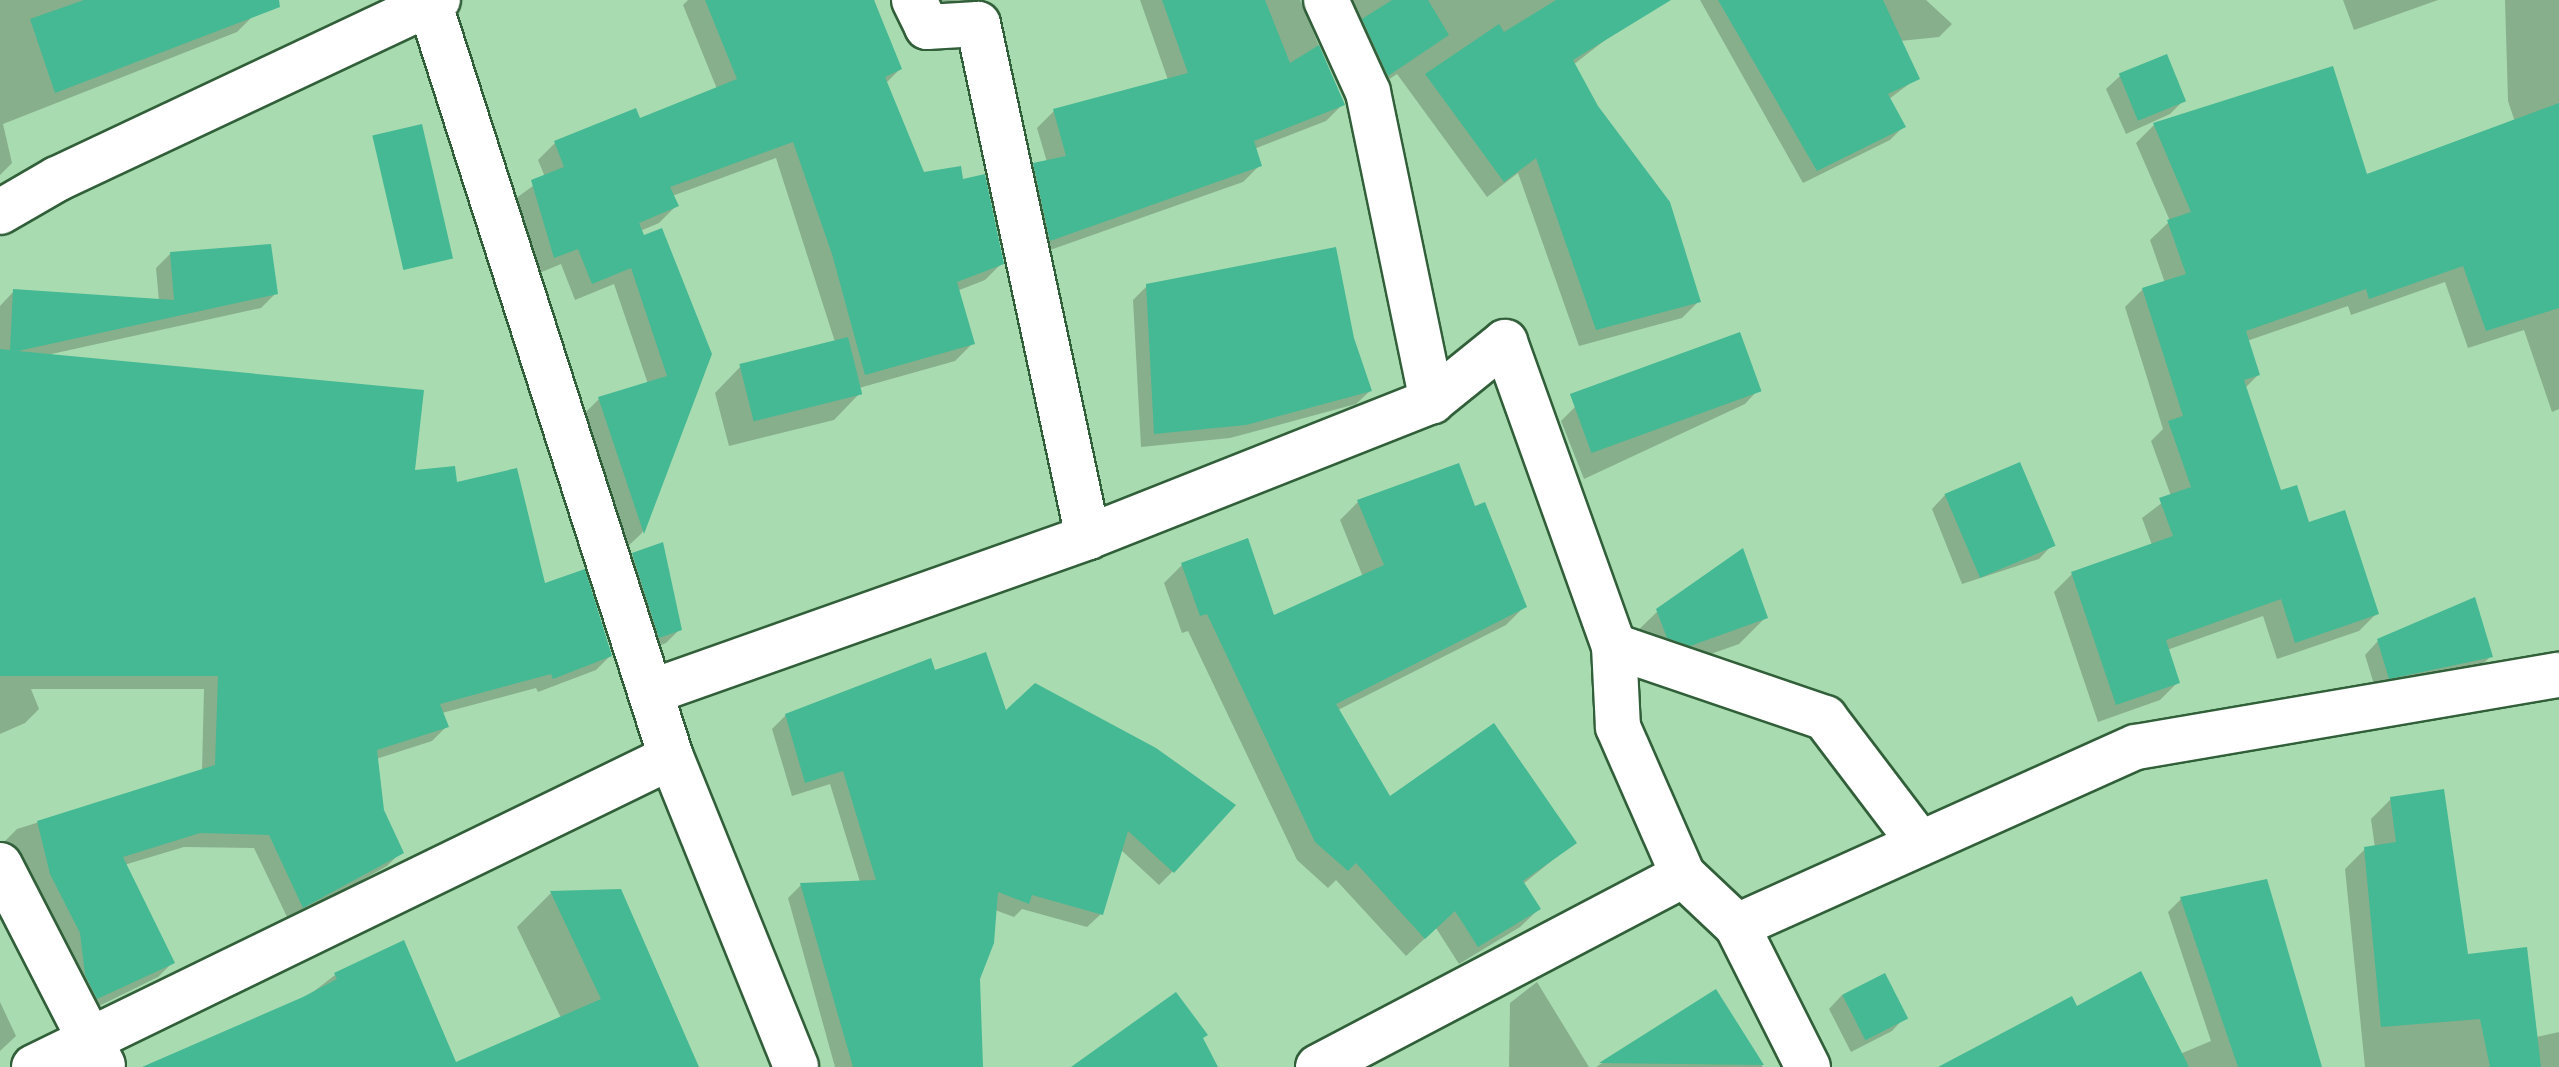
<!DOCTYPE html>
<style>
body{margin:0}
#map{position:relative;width:2559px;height:1067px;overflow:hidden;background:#a9dbb0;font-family:"PT Sans Narrow",sans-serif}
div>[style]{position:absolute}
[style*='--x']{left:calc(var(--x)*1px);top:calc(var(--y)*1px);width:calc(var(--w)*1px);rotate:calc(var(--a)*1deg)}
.shadow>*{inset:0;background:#0003}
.building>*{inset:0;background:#44b994;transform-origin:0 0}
.roads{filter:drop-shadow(2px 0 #315f39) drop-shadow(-2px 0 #315f39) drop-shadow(0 2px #315f39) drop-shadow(0 -2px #315f39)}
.street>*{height:44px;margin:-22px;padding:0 22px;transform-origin:22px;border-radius:22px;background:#fff}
span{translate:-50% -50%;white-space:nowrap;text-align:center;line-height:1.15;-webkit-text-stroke:7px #b6e9bd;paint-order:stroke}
</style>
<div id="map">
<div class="shadow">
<div style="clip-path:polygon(0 0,248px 0,254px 15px,237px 32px,3px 124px,12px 163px,0 175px)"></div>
<div style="clip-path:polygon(688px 0,874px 0,900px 69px,885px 84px,923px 174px,962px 182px,1002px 263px,985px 280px,957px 291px,972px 344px,955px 361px,859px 388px,860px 393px,834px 420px,729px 446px,715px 393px,741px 366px,835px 342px,776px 158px,672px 196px,676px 206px,659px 223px,640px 231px,709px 354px,642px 533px,626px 548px,582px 416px,599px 399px,648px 384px,614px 284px,575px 300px,561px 264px,537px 274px,515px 199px,545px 177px,538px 160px,555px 143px,639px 120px,717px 89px,683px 5px)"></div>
<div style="clip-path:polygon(931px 0,980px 0,935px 13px)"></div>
<div style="clip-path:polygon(1140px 0,1300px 0,1343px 104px,1326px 121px,1254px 149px,1260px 165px,1243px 182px,1033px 256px,1018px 182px,1034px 165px,1047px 162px,1037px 128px,1054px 111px,1168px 80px)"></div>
<div style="clip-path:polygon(1323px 0,1607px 0,1618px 30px,1573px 65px,1699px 301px,1682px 318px,1579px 346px,1518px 173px,1487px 197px,1397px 74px,1371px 91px)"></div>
<div style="clip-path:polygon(1700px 0,1926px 0,1952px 24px,1939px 37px,1900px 41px,1917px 78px,1889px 99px,1903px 127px,1890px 140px,1803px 183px)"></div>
<div style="clip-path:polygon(2343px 0,2438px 0,2354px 30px)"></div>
<div style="clip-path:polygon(2505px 0,2559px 0,2559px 409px,2552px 412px,2524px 330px,2468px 348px,2445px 282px,2351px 315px,2348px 306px,2247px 341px,2258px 375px,2245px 388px,2280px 492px,2377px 613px,2359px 631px,2277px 659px,2263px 616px,2167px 650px,2178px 682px,2160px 700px,2098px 722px,2054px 592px,2072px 574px,2152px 545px,2142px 518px,2171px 496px,2151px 441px,2163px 429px,2125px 307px,2143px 289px,2165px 283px,2150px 240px,2170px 221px,2136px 143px,2154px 125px,2366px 177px,2515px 122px,2508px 101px)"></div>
<div style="clip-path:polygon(2120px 76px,2184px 100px,2170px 114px,2126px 134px,2106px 89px)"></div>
<div style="clip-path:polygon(170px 254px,276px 293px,261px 308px,47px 355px,456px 484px,610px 656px,596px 670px,538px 692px,536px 688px,442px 713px,446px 727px,432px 741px,376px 759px,382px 810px,401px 852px,387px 866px,289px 921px,254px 848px,184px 847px,124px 865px,172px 963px,158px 977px,97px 1007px,25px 900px,3px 843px,17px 829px,202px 771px,204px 689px,31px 689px,39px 709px,25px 723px,0 734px,0 306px,14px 291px,159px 301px,156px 268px)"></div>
<div style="clip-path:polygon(1147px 286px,1352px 339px,1370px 391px,1356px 404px,1230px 438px,1141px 447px,1133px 300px)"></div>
<div style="clip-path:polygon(1739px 335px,1758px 390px,1745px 404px,1584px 479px,1561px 421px,1575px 407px)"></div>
<div style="clip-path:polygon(1945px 495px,2052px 545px,2039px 559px,1962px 584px,1932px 509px)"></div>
<div style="clip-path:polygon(1358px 502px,1474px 508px,1525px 606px,1506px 625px,1338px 710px,1389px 799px,1575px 842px,1523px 884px,1539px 909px,1520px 927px,1459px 964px,1436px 928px,1406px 956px,1336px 880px,1328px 888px,1297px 860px,1188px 631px,1182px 633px,1164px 583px,1182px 565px,1273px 618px,1363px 577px,1340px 520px)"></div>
<div style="clip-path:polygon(633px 555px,680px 629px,666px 643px,646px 651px,619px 569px)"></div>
<div style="clip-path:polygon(1658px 611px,1766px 617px,1739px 644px,1663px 671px,1631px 637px)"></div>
<div style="clip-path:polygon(2378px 641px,2491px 656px,2477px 670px,2376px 691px,2365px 655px)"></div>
<div style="clip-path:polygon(934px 673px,1006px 713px,1173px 871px,1159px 885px,1120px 849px,1101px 914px,1087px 927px,1022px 909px,1014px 917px,995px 910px,936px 1067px,835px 1067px,788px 898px,801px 885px,860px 882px,830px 784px,792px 796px,772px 729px,786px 715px)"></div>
<div style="clip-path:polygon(2391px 799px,2466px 956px,2536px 1037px,2559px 1032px,2559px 1067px,2365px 1067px,2345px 869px,2365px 849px,2375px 848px,2371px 819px)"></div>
<div style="clip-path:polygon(551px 893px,697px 1067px,466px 1067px,561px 1018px,517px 927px)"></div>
<div style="clip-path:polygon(2181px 899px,2320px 1067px,1998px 1067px,2076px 1009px,2180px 1054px,2211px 1041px,2168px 912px)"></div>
<div style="clip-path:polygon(335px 975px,446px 1067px,167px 1067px,304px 999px)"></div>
<div style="clip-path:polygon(1537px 982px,1589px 1067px,1509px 1067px,1510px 1003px)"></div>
<div style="clip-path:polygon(1716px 991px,1763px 1067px,1596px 1067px)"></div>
<div style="clip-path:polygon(1842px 995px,1905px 1017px,1892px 1031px,1851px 1052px,1829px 1009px)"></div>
<div style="clip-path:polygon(0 1002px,16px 1036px,0 1051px)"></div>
</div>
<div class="building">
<div style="clip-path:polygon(84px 0,279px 0,280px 7px,55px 93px,30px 19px)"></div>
<div style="clip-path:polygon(705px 0,874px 0,902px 69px,885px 77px,924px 172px,961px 166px,963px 179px,985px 174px,1004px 264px,957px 282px,975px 344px,865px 375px,832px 254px,793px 142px,670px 187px,679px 206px,639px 223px,644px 235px,662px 228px,712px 354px,644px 534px,598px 397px,667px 376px,631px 268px,592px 284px,578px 249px,554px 258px,531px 180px,564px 167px,554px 141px,636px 108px,640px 118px,737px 79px)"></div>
<div style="clip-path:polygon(1162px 0,1265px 0,1290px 63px,1319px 45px,1345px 105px,1254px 141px,1262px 166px,1050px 241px,1033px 163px,1066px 156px,1053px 109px,1188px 73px)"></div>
<div style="clip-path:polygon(1392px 0,1428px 0,1449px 35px,1388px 76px,1362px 19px)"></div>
<div style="clip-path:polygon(1556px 0,1671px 0,1573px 60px,1598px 106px,1670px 202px,1701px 302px,1596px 330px,1536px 158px,1504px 182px,1425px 74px,1499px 24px,1504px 32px)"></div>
<div style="clip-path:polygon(1718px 0,1883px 0,1920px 79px,1888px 94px,1906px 127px,1817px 171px)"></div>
<div style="left:2167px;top:54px;width:51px;height:52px;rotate:68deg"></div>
<div style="clip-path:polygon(2333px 66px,2367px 174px,2559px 103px,2559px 308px,2486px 331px,2463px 266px,2369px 299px,2366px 289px,2246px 331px,2260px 375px,2244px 380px,2281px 490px,2297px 485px,2309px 522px,2345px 510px,2379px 614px,2295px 643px,2281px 599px,2166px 640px,2180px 683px,2116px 705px,2071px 572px,2173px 536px,2159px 498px,2191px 487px,2168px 421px,2183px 416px,2142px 288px,2186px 274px,2167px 220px,2191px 212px,2153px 123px)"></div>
<div style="left:422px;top:124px;width:138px;height:51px;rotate:77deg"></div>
<div style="clip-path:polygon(271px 244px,278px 294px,18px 351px,424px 390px,415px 470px,455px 466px,457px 482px,517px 468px,545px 583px,585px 569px,612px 656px,553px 679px,551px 674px,440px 704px,449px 727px,377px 750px,384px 810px,404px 853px,303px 908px,269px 835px,200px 833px,123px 857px,175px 963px,97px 999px,85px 975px,80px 933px,50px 874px,37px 821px,215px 765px,218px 676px,0 676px,0 349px,10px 350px,13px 289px,174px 300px,170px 252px)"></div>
<div style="clip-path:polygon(1336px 247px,1354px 338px,1372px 391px,1246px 425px,1154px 434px,1146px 284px)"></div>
<div style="left:1740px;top:332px;width:63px;height:181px;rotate:70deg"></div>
<div style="left:848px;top:337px;width:59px;height:112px;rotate:76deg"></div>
<div style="left:2020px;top:462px;width:91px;height:82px;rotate:67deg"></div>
<div style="clip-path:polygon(1459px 463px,1475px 506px,1485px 502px,1527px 607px,1336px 704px,1390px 796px,1494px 723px,1577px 843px,1523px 881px,1541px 909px,1478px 947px,1455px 911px,1425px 939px,1356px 863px,1348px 871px,1315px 842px,1207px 614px,1200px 616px,1181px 563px,1248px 538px,1274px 615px,1384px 565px,1357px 500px)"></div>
<div style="clip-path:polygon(663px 542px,682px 630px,659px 638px,632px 553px)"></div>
<div style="clip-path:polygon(1743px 548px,1768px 618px,1690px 646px,1667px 638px,1656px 609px)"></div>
<div style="clip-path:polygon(2475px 597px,2493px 657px,2389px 679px,2377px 639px)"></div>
<div style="clip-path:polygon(986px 652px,1006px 710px,1035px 683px,1156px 748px,1236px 805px,1174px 873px,1128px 831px,1103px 915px,1032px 895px,1029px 904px,998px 892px,994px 943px,980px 979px,983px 1067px,853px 1067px,800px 883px,876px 880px,843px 771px,805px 783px,785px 714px,931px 658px,935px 670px)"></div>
<div style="clip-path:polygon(2444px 789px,2468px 954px,2527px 947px,2541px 1067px,2490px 1067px,2480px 1019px,2381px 1027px,2364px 847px,2396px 842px,2390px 797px)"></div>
<div style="clip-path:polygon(2267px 879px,2322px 1067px,2238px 1067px,2180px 897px)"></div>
<div style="clip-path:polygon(621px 889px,699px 1067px,142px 1067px,303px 997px,337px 979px,334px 973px,404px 940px,456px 1062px,601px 999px,550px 891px)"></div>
<div style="clip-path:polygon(2141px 971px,2189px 1067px,1938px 1067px,2072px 996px,2077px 1006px)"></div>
<div style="left:1885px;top:973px;width:51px;height:48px;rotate:63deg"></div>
<div style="clip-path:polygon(1716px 989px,1764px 1065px,1599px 1063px)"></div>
<div style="clip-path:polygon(1176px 992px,1208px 1035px,1203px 1038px,1218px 1067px,1071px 1067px)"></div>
</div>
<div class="roads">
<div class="street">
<div style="--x:914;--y:0;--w:30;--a:64"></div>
<div style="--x:927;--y:27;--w:51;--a:-3.4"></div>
<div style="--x:978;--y:24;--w:525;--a:77.9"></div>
<div style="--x:1326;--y:0;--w:101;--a:65.5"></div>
<div style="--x:1368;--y:92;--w:316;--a:78.3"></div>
<div style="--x:430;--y:5;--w:790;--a:72.23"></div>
<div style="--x:671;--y:757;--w:334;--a:68"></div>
<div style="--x:0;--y:212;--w:66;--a:-30.1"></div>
<div style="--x:57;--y:179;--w:421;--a:-25.2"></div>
<div style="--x:1614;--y:646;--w:223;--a:18.8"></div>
<div style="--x:1825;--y:718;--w:157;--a:52.8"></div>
<div style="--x:651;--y:692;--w:464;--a:-19.5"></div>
<div style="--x:1088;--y:537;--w:370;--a:-21.6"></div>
<div style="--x:1432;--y:401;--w:94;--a:-38.9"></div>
<div style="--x:1505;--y:342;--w:323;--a:70.3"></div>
<div style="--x:1614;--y:646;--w:81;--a:87.2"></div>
<div style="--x:1618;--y:727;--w:162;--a:66.3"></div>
<div style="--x:0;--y:865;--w:225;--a:62.8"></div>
<div style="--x:1737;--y:926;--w:158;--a:63.3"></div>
<div style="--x:34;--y:1067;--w:708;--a:-25.95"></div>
<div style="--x:1318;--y:1067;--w:412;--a:-27.7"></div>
<div style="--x:1683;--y:875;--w:74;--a:43.4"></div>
<div style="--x:1737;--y:926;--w:437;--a:-24.2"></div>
<div style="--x:2136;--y:747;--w:429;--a:-9.7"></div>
</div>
</div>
</div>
